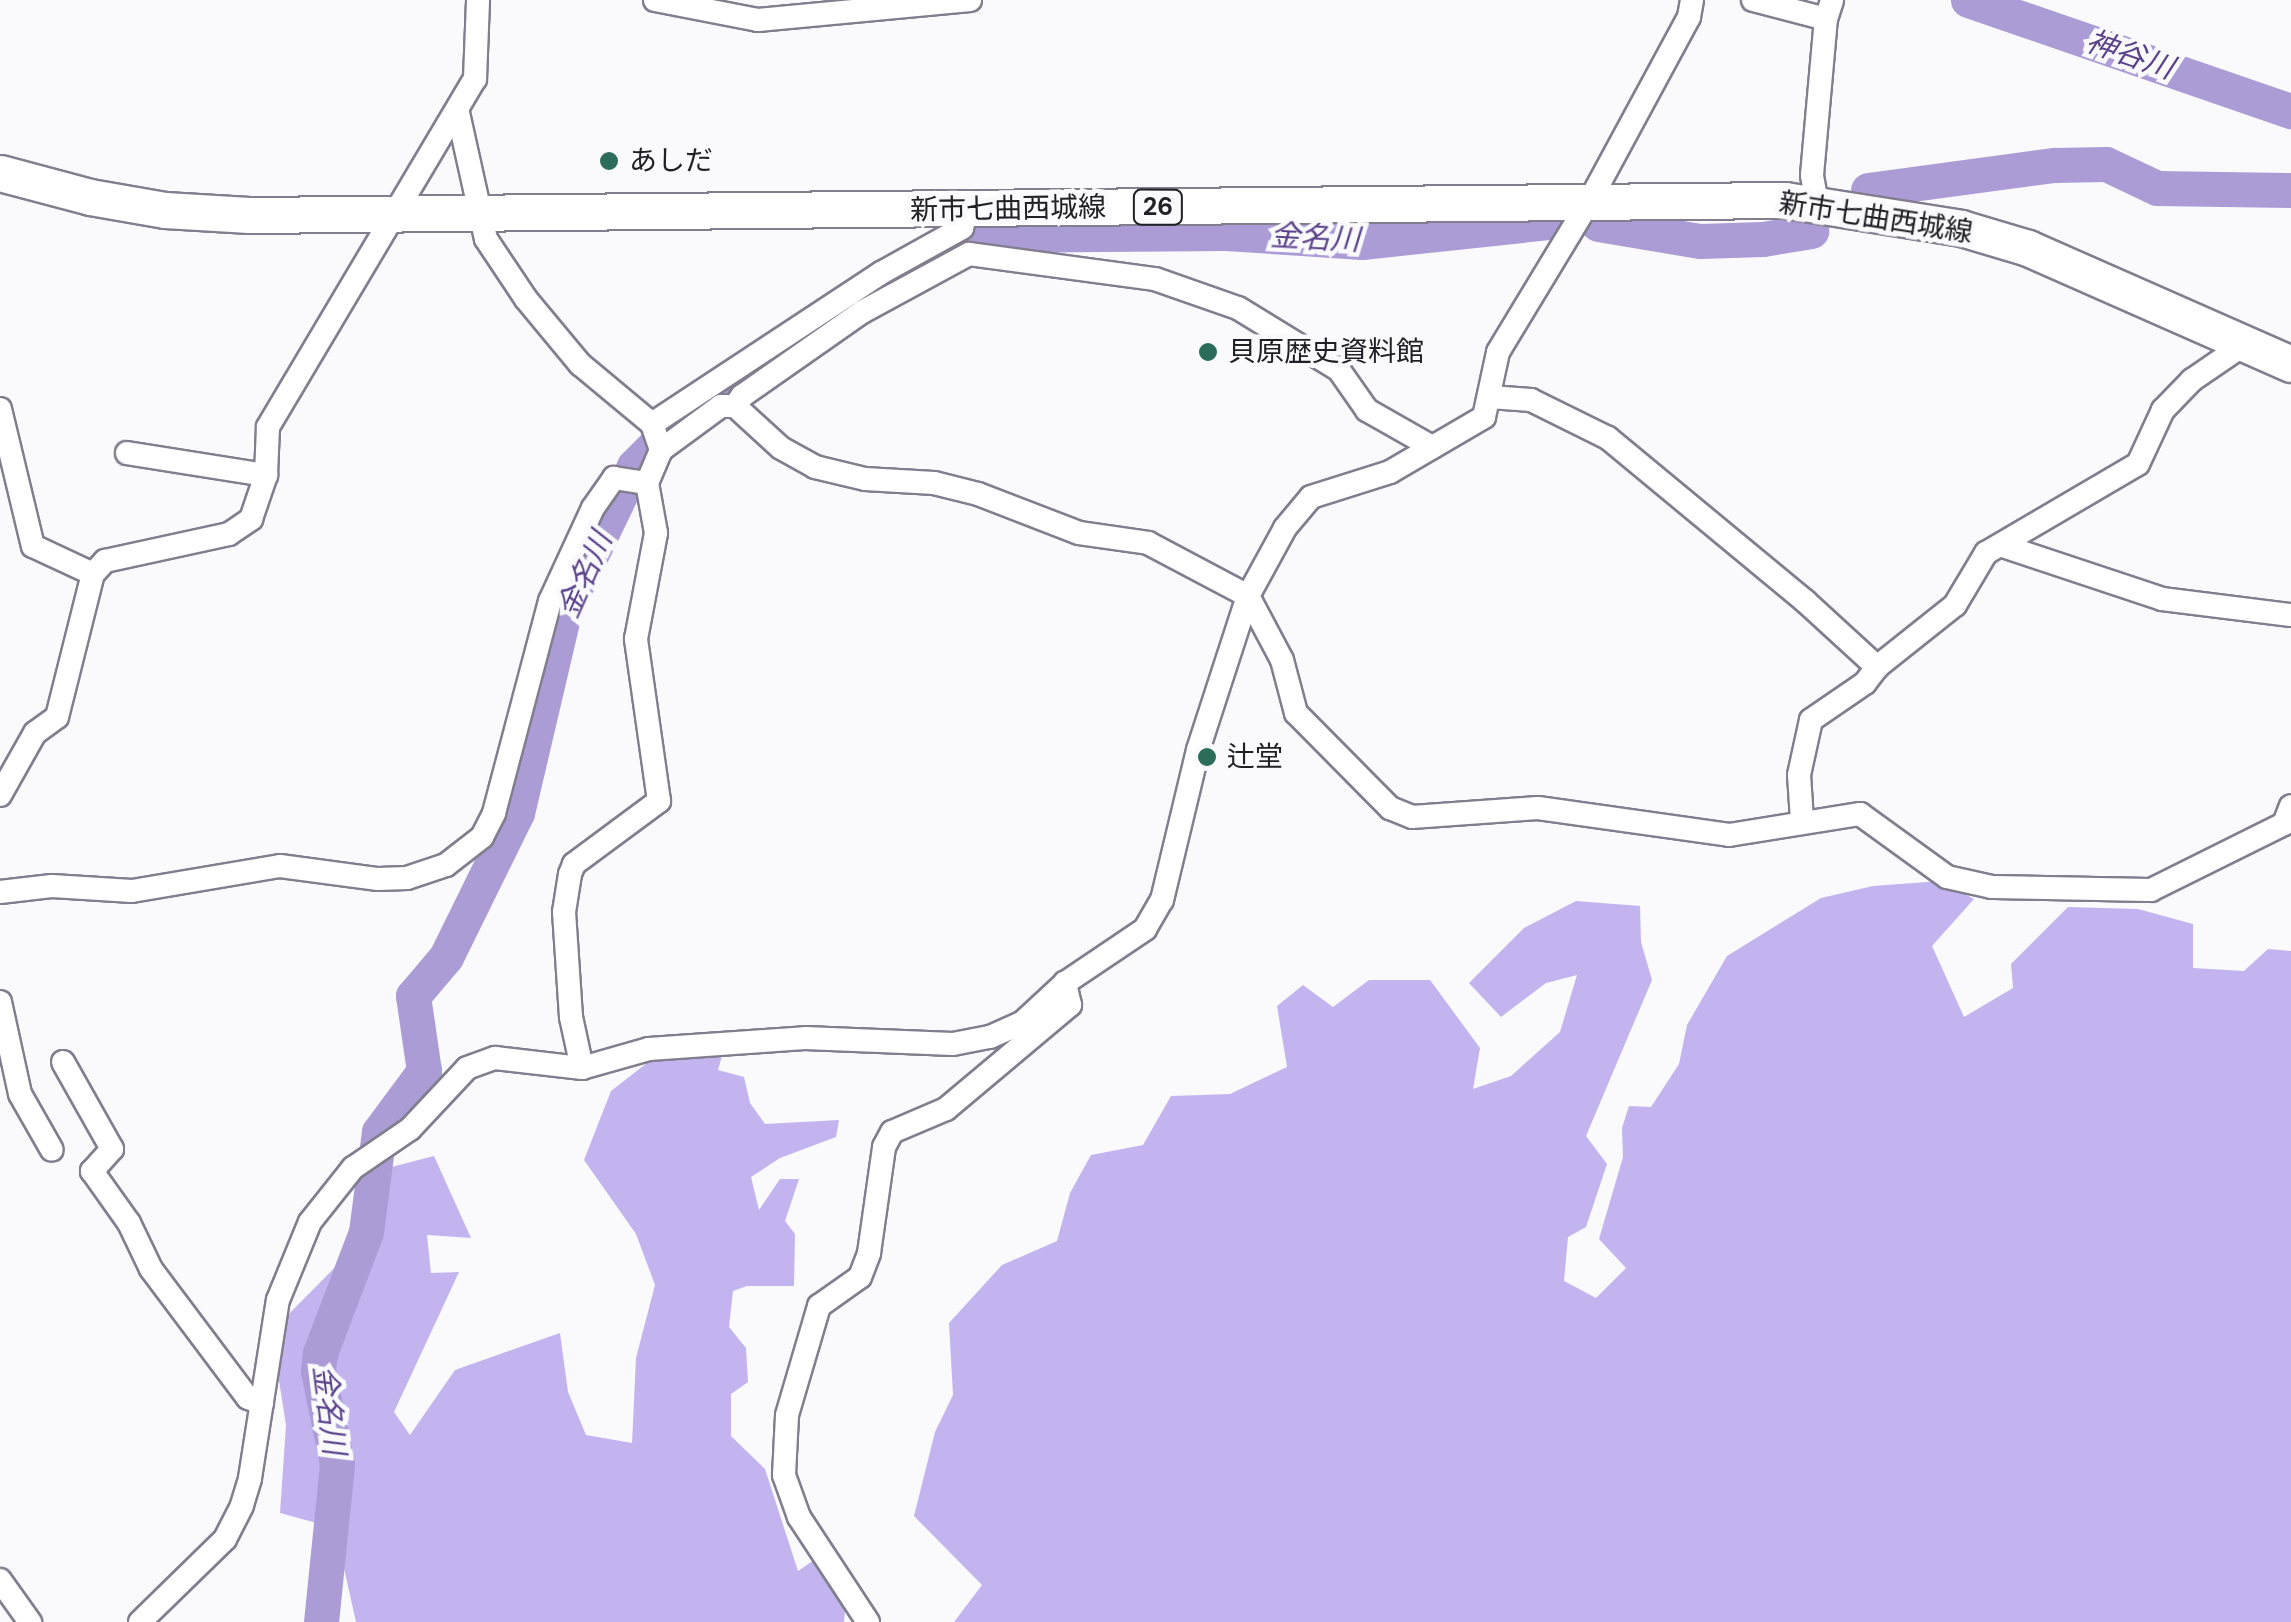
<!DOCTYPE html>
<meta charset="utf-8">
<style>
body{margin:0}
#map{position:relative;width:2291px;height:1622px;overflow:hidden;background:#fafafd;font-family:"DM Sans","Noto Sans JP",sans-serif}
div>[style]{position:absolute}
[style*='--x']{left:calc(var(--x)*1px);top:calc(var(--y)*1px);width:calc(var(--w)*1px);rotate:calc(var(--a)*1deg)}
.forest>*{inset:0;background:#c3b4f0}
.river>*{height:35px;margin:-17.5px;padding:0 17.5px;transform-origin:17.5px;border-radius:17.5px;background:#ac9cd6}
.roads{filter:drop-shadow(2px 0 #827e8e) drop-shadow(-2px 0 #827e8e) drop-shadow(0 2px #827e8e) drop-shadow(0 -2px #827e8e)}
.minor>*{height:22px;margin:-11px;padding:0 11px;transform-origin:11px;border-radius:11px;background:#fff}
.primary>*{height:35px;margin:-17.5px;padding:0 17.5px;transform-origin:17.5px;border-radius:17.5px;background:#fff}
.dots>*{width:28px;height:28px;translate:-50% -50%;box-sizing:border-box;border:5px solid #fafafd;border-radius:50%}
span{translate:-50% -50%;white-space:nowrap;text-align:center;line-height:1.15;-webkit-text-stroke:9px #fafafd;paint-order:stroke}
.shield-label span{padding:2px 8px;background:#fafafd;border:2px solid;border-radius:8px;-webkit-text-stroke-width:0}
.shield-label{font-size:25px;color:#212026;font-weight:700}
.poi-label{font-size:28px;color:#212026}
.left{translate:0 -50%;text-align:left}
.street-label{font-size:28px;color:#212026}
.water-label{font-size:30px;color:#5a428a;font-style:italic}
</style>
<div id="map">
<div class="forest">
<div style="clip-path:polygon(1941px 881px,1974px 899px,1932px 946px,1964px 1017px,2013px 988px,2011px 964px,2068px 907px,2138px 909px,2193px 924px,2193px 968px,2244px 971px,2268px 949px,2291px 951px,2291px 1622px,954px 1622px,982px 1585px,914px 1516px,935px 1432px,953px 1395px,949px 1323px,1002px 1265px,1057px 1241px,1070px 1193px,1091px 1155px,1143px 1145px,1171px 1096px,1230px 1094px,1287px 1067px,1277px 1006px,1303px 985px,1333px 1007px,1369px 980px,1430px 980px,1480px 1048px,1473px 1089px,1511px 1076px,1560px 1032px,1577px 975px,1546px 983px,1501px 1017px,1469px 983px,1524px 928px,1576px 901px,1640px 906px,1641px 942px,1652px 980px,1586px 1136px,1607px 1164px,1586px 1227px,1568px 1237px,1564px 1281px,1596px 1298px,1626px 1268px,1599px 1239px,1623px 1157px,1622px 1128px,1629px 1106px,1651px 1107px,1679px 1064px,1687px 1025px,1727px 956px,1821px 898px,1873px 886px)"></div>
<div style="clip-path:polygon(724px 1049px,718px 1070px,744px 1077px,750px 1103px,765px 1124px,839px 1120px,836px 1137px,780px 1158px,751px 1177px,759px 1210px,780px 1179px,799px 1179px,785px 1221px,795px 1234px,794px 1286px,747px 1286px,733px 1291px,729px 1327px,746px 1348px,748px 1382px,731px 1394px,731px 1436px,765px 1469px,798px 1571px,820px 1556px,846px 1600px,844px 1622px,356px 1622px,335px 1528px,280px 1513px,286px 1425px,277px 1368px,280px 1323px,355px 1247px,374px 1215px,376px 1171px,434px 1156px,471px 1238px,427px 1235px,431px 1273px,459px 1272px,394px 1412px,410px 1435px,455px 1370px,560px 1333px,568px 1392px,586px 1435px,632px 1443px,636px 1358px,655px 1285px,636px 1234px,584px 1160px,611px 1091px,656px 1056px)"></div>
</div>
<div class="river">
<div style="--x:1968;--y:0;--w:342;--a:19"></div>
<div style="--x:1868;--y:190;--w:188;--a:-7.7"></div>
<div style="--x:2054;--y:165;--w:52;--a:-1.1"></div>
<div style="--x:2106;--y:164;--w:56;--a:25.2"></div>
<div style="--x:2157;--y:188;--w:134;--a:0.9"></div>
<div style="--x:1598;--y:224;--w:103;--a:9.5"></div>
<div style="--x:1700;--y:241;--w:63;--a:-1.8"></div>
<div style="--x:1763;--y:239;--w:49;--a:-9.5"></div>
<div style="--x:931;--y:263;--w:74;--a:-22.1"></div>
<div style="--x:1000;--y:235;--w:226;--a:-0.5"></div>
<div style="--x:1226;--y:233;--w:136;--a:3.8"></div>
<div style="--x:1362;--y:242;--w:196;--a:-6.1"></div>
<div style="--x:321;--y:1622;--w:159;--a:-84.2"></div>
<div style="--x:337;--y:1464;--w:95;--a:-101.5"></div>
<div style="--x:318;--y:1371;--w:18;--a:-84"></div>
<div style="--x:320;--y:1353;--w:129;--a:-69.2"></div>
<div style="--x:366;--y:1232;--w:101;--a:-82.6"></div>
<div style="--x:379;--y:1132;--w:76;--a:-53.6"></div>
<div style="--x:424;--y:1071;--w:76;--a:-98.3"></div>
<div style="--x:413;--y:996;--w:51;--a:-49.8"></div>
<div style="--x:446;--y:957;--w:161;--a:-63.8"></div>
<div style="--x:517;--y:813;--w:210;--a:-76.8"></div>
<div style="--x:565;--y:609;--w:159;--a:-64.2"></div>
<div style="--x:634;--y:466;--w:62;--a:-45"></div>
<div style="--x:678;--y:422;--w:133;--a:-32.4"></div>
</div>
<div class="roads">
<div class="minor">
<div style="--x:655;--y:0;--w:105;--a:11"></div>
<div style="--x:758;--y:20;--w:213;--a:-5.4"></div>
<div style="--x:1753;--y:0;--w:75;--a:14.6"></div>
<div style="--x:458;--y:113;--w:129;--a:77.5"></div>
<div style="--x:486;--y:239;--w:72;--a:56.3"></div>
<div style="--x:526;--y:299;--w:85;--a:50.3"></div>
<div style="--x:580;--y:364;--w:94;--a:39.8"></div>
<div style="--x:652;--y:424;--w:28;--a:71"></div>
<div style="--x:1817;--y:204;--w:29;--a:-100"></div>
<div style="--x:1812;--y:175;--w:157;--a:-84.9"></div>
<div style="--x:1826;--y:19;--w:20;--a:-72"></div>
<div style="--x:1490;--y:397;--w:41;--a:4.2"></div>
<div style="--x:1531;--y:400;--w:86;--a:26.3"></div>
<div style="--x:1608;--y:438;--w:256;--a:39.6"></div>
<div style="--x:1805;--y:601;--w:98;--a:42.5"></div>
<div style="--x:735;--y:406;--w:12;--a:-55"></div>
<div style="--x:742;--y:396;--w:146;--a:-35"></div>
<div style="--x:862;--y:312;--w:122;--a:-28.5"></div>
<div style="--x:969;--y:254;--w:188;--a:7.7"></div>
<div style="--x:1155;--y:279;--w:88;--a:19.3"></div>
<div style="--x:1238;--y:308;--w:119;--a:31.5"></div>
<div style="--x:1339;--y:370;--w:49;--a:55"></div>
<div style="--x:1367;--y:410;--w:75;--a:29.6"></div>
<div style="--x:0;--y:409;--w:141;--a:76.5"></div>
<div style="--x:33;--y:546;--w:66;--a:25"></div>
<div style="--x:652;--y:424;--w:274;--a:-33.4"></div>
<div style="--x:881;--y:273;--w:93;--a:-29.1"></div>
<div style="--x:962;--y:228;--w:18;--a:-77"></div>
<div style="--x:127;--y:453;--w:141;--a:9"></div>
<div style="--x:2003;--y:546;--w:168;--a:18.4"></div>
<div style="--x:2162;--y:599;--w:130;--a:7.1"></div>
<div style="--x:0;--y:795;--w:71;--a:-60.6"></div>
<div style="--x:35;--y:733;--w:27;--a:-36"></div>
<div style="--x:57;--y:717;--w:147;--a:-75.9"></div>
<div style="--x:93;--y:574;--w:18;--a:-47"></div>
<div style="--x:105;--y:561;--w:127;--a:-12.3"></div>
<div style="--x:229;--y:534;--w:27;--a:-34"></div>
<div style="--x:251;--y:519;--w:46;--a:-71.2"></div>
<div style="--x:266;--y:475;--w:48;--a:-87.6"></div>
<div style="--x:268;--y:427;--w:405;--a:-59.3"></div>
<div style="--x:475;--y:79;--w:79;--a:-87.8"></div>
<div style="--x:1802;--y:820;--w:45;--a:-93.8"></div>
<div style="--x:1799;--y:775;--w:56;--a:-77.7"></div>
<div style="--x:1811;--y:720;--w:65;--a:-34.4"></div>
<div style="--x:1865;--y:683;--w:20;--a:-53"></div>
<div style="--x:1877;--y:667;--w:100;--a:-38.5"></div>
<div style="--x:1955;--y:605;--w:61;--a:-59.2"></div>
<div style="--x:1986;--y:553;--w:176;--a:-30.4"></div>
<div style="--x:2138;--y:464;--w:60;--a:-65.2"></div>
<div style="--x:2163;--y:410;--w:42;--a:-46"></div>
<div style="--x:2192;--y:380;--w:65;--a:-34.4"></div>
<div style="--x:0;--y:892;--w:52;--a:-6.6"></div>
<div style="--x:52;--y:886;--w:80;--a:3.6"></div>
<div style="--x:132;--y:891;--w:150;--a:-9.6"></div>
<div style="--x:280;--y:866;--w:99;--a:7.6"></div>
<div style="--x:378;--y:879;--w:29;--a:-2"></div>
<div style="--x:407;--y:878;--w:41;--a:-18.4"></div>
<div style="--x:446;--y:865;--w:46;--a:-37.9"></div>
<div style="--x:482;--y:837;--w:27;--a:-63"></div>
<div style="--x:494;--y:813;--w:219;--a:-75.2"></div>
<div style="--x:550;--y:601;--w:102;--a:-65.2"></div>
<div style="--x:593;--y:508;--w:37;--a:-55"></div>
<div style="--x:614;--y:478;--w:33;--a:9"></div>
<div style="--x:0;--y:1002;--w:94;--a:77.7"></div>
<div style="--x:20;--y:1094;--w:64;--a:60.3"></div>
<div style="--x:63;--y:1062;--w:100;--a:60.6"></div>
<div style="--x:112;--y:1149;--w:30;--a:132"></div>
<div style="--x:92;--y:1171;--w:64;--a:54.6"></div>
<div style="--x:129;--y:1223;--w:51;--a:64.4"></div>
<div style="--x:151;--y:1269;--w:161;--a:53.1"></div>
<div style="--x:248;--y:1398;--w:15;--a:20"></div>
<div style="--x:582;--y:1068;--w:52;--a:-102.2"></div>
<div style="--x:571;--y:1017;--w:105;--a:-93.8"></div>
<div style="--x:564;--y:912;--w:38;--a:-81"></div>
<div style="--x:570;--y:874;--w:11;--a:-68"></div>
<div style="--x:574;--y:864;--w:106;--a:-36.5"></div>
<div style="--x:659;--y:801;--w:164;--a:-98.1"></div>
<div style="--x:636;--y:639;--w:108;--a:-79.3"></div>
<div style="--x:656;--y:533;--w:51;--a:-100.2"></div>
<div style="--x:647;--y:483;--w:36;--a:-67"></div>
<div style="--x:661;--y:450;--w:74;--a:-36.3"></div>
<div style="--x:721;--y:406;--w:14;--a:0"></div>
<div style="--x:735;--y:406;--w:62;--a:42.4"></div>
<div style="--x:781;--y:448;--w:39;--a:29"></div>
<div style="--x:815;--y:467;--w:51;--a:13.5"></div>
<div style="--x:865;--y:479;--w:69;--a:3.3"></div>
<div style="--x:934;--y:483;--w:45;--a:14"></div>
<div style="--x:978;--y:494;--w:108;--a:21.1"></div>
<div style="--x:1079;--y:533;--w:70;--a:8.2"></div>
<div style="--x:1148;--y:543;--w:113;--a:27.9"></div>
<div style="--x:1248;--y:596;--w:72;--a:62"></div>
<div style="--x:1282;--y:660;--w:55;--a:75.2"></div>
<div style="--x:1296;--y:713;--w:134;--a:45.3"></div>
<div style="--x:1390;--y:808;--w:24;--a:22"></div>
<div style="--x:1412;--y:817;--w:126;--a:-4.1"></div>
<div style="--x:1538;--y:808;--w:193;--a:8"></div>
<div style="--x:1729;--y:835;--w:133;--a:-9.1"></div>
<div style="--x:1860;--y:814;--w:107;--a:35.9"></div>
<div style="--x:1947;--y:877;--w:46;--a:12.5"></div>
<div style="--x:1992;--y:887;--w:159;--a:1.1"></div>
<div style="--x:2151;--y:890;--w:148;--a:-26.4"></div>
<div style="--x:2284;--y:824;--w:19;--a:-69"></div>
<div style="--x:0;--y:1580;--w:52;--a:54.5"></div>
<div style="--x:140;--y:1622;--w:119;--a:-44.3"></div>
<div style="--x:225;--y:1539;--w:38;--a:-63"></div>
<div style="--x:242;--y:1505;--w:28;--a:-73"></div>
<div style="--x:250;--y:1478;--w:180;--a:-81.1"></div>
<div style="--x:278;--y:1300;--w:84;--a:-67.7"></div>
<div style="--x:310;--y:1222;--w:69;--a:-51.5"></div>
<div style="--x:353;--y:1168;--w:69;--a:-34.4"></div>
<div style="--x:410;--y:1129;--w:83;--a:-46.9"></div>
<div style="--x:467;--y:1068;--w:30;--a:-20"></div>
<div style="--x:495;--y:1058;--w:88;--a:6.6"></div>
<div style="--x:582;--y:1068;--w:70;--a:-15.8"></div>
<div style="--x:649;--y:1049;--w:156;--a:-4"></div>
<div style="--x:805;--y:1038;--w:148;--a:2.3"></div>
<div style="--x:953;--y:1044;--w:38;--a:-11"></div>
<div style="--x:990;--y:1037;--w:36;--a:-24"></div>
<div style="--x:1023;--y:1022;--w:57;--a:-42.9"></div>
<div style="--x:1065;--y:983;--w:97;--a:-34"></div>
<div style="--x:1145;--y:929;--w:34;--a:-60"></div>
<div style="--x:1162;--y:900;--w:154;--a:-76.5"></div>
<div style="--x:1198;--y:750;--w:162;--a:-72"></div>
<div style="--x:1248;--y:596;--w:77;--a:-61.4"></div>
<div style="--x:1285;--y:528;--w:40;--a:-50"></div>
<div style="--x:1311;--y:497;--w:83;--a:-17.6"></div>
<div style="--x:1390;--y:472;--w:109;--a:-30.3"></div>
<div style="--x:1484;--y:417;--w:66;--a:-77.8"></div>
<div style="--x:1498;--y:352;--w:175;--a:-58.8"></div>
<div style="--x:1589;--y:202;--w:210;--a:-61.6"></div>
<div style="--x:1689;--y:17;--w:17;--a:-80"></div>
<div style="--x:868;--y:1622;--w:126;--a:-123.3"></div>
<div style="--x:799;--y:1517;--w:45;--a:-109.7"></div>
<div style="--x:784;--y:1475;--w:60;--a:-87.1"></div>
<div style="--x:787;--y:1415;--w:114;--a:-73.6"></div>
<div style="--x:819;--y:1306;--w:50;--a:-35.3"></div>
<div style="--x:860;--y:1277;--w:26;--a:-69"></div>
<div style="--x:869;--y:1253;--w:107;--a:-81.9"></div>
<div style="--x:884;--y:1147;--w:17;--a:-62"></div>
<div style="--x:892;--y:1132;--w:59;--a:-23.1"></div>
<div style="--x:946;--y:1109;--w:162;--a:-40"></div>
<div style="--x:1070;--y:1005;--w:23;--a:-103"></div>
</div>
<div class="primary">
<div style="--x:0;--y:173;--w:93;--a:14.9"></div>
<div style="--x:90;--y:197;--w:76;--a:9.8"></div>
<div style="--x:165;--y:210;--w:84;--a:3.4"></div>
<div style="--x:249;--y:215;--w:1536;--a:-0.56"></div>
<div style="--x:1785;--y:200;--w:178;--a:9"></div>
<div style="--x:1961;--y:228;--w:70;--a:16.6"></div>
<div style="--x:2028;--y:248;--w:287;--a:23.8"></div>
</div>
</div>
<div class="dots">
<div style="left:609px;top:161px;background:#2c6c5a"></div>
<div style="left:1208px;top:352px;background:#2c6c5a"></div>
<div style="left:1207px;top:757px;background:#2c6c5a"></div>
</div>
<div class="shield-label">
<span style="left:1158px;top:207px">26</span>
</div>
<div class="poi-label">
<span class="left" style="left:629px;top:161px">あしだ</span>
<span class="left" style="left:1228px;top:352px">貝原歴史資料館</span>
<span class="left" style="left:1227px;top:757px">辻堂</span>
</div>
<div class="street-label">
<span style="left:1008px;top:209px;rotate:-1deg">新市七曲西城線</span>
<span style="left:1876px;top:218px;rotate:9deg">新市七曲西城線</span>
</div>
<div class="water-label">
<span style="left:2130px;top:55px;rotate:19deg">神谷川</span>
<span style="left:1315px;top:238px;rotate:3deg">金名川</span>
<span style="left:585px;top:575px;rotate:-66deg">金名川</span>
<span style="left:329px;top:1410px;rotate:83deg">金名川</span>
</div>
</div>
